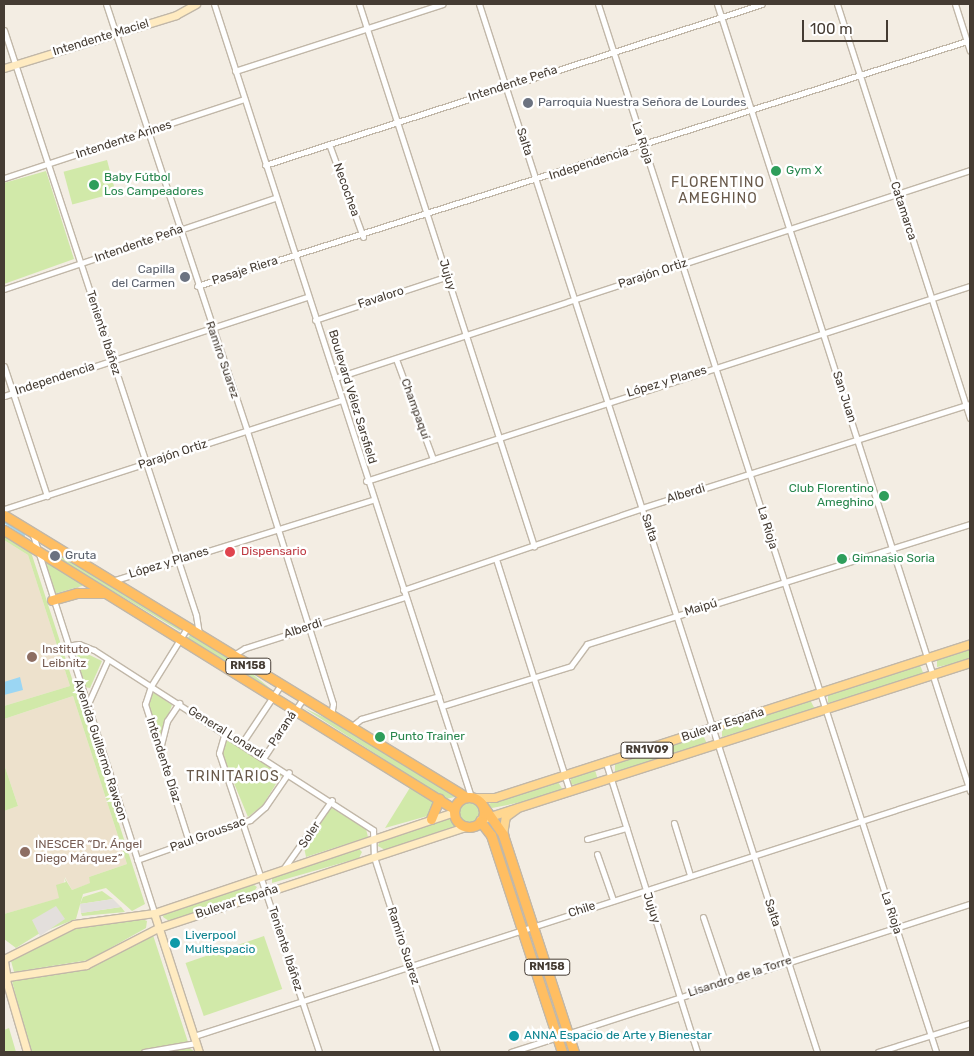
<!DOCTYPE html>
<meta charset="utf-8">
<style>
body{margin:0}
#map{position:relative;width:974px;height:1056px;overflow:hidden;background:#f3ede3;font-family:Rubik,sans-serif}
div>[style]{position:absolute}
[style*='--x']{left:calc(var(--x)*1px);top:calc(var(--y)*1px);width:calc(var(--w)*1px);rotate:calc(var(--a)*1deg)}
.education>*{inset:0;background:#ede1cc}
.green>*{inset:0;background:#d1e9a9;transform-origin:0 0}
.round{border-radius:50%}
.parking>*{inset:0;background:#e3dfdc}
.water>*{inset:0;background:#9bd6f3}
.stream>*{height:2px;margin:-1px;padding:0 1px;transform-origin:1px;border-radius:1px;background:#9bd6f3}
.roads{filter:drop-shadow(1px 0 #c1b7a8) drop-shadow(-1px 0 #c1b7a8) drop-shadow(0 1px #c1b7a8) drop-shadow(0 -1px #c1b7a8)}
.street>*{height:5px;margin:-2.5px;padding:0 2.5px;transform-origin:2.5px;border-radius:2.5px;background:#fff}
.secondary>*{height:7px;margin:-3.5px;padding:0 3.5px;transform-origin:3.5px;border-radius:3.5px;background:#ffebc1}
.primary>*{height:8px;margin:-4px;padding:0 4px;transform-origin:4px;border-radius:4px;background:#ffd790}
.highway>*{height:9px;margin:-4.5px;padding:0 4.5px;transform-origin:4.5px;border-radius:4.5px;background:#ffbe62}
.highway>.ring{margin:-4.5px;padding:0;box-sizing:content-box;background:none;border:9px solid #ffbe62;border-radius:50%}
.dots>*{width:14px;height:14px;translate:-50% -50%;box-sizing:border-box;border:2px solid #fff;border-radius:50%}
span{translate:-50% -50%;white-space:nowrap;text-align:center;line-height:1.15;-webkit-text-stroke:5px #fff;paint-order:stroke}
.shield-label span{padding:1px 4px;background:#fff;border:1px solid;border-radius:4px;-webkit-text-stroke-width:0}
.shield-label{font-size:11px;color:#453c33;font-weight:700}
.street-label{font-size:12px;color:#453c33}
.worship-label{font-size:12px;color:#5b616d}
.left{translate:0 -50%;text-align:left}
.right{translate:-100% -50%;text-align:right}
.leisure-label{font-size:12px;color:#27864d}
.health-label{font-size:12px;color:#be3a42}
.education-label{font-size:12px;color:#785e54}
.culture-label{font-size:12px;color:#0d838f}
.neighbourhood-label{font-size:14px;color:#68594a;letter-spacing:1px}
.frame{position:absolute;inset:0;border:5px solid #453c33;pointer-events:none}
.scale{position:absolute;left:802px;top:20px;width:86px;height:22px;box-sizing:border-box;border:2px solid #453c33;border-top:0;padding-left:6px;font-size:15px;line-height:18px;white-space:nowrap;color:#453c33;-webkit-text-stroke:4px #fff;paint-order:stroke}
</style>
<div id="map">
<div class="education">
<div style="clip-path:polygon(4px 540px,28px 555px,70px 686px,4px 706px)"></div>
<div style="clip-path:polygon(73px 696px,127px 864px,89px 877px,91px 883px,72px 890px,65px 877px,60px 898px,4px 914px,4px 811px,18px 806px,4px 764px,4px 719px)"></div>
</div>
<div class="green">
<div style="left:107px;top:160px;width:34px;height:45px;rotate:75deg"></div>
<div style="clip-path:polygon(46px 171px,74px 259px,4px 284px,4px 183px)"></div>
<div style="clip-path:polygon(4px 534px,31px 552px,145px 904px,132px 911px,106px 888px,83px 894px,76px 919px,40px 933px,16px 948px,4px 939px,4px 914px,59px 898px,56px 885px,66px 882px,64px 877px,72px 890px,90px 883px,89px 877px,127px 864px,73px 696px,4px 719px,4px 706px,70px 686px,28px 555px,4px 540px)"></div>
<div style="clip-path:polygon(54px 550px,180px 628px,180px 631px,50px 554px)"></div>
<div style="clip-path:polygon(45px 561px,82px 584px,82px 586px,54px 594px)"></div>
<div style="clip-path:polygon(191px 634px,244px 667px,271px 689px,187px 639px)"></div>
<div style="clip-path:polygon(75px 648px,102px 661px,90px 688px,84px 687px)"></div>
<div style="clip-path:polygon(970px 649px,970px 660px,937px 667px,937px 659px)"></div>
<div style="clip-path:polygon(920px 665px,924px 675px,828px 703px,828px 695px)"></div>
<div style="clip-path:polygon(153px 692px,172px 705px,159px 740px,148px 703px)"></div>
<div style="clip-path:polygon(810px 700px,815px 709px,722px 737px,722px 729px)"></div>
<div style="clip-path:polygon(304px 708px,332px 721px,455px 797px,446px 799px)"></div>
<div style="clip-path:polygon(703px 735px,707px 744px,615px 772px,615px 764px)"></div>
<div style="clip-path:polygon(225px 737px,282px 774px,263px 805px,248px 817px,221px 752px)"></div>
<div style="clip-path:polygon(4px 764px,18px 806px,4px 811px)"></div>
<div style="clip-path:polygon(595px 770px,598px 780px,571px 785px,571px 778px)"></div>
<div style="clip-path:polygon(558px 782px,563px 790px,537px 799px,492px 808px,488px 804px)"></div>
<div style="clip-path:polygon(411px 786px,434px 800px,431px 815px,385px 828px)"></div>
<div class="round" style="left:458px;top:801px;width:22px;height:22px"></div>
<div style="clip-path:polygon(330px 807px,366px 829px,368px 837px,306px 857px,304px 847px)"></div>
<div style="clip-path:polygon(449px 817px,455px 826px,385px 850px,378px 846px,380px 840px)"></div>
<div style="clip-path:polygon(489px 820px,497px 832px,525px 918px,495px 832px,485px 822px)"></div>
<div style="clip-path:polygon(358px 848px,362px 852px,359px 858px,272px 883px,272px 876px)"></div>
<div style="clip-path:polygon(251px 883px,257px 887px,253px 893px,169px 921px,163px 917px,164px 913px)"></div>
<div style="clip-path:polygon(102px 891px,113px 899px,80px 904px,83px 897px)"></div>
<div style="clip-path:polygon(121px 907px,125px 912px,82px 916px,81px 913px)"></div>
<div style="clip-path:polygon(140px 918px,147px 921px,146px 928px,89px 960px,14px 972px,11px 961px,70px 928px)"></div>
<div style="clip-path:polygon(153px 935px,188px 1042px,141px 1052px,30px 1052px,12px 981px,87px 969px)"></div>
<div style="left:264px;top:936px;width:56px;height:83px;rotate:71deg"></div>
<div style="clip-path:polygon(9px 1028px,16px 1052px,4px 1052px,4px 1030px)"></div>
<div style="clip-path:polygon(188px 1047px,195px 1052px,148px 1052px,175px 1050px)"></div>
</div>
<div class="parking">
<div style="clip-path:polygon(113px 899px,121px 907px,81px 913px,80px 904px)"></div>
<div style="clip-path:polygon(56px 906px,65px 919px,40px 936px,32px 920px)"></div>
</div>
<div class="water">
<div style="clip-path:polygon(20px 677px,23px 690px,4px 695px,4px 682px)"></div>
</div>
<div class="stream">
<div style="--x:4;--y:522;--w:24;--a:33"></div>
</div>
<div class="roads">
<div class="street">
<div style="--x:106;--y:4;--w:450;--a:71.7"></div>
<div style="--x:247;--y:431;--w:286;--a:72.5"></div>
<div style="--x:333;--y:704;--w:11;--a:100"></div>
<div style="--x:214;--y:4;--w:834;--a:72.04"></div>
<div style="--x:359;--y:4;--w:570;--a:72.11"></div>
<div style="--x:479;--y:4;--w:1101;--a:72.12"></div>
<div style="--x:598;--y:4;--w:1101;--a:72.12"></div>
<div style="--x:717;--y:4;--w:827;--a:72.18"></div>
<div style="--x:837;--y:4;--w:435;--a:72.2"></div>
<div style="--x:955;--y:4;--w:49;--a:72.3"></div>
<div style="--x:4;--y:30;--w:616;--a:71.83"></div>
<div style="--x:196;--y:615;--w:20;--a:81"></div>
<div style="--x:235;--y:71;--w:218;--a:-17.9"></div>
<div style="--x:329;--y:144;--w:99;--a:69.9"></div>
<div style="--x:265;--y:165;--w:522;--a:-17.95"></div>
<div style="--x:4;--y:178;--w:253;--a:-18.2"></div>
<div style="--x:197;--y:286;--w:811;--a:-17.65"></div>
<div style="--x:4;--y:289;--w:286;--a:-18.6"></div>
<div style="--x:315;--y:320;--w:140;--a:-18.3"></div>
<div style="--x:396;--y:359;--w:107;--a:69.7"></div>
<div style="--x:4;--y:366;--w:137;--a:71.7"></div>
<div style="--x:335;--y:378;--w:668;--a:-18.14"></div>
<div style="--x:4;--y:396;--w:319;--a:-18.1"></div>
<div style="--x:366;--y:481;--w:635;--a:-17.89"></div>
<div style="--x:4;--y:509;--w:355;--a:-17.9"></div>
<div style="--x:33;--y:535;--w:397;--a:72.2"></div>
<div style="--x:496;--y:559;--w:244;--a:72.4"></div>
<div style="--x:112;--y:581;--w:272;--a:-17.3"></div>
<div style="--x:403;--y:590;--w:253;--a:-18.9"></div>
<div style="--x:642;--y:508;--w:344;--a:-17.6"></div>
<div style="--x:187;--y:628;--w:68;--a:121.8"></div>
<div style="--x:151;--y:686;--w:19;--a:108"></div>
<div style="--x:145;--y:704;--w:145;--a:72.3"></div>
<div style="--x:66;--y:646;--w:13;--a:-9"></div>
<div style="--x:79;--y:644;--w:16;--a:22"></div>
<div style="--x:94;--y:650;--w:332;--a:32.8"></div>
<div style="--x:373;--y:830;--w:27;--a:88"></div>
<div style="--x:374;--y:857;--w:205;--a:72.1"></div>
<div style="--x:232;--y:656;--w:15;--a:-32"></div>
<div style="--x:245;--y:648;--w:168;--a:-17.7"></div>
<div style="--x:87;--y:706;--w:51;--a:-65.9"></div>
<div style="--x:442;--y:706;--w:135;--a:-17.2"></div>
<div style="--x:571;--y:666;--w:27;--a:-54"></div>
<div style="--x:587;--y:644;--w:401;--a:-17.4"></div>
<div style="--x:351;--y:727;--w:13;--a:-39"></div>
<div style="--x:361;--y:719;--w:81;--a:-16.4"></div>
<div style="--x:225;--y:732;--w:22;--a:106"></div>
<div style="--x:219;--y:753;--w:315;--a:71.5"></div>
<div style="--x:242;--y:743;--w:69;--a:-56.3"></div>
<div style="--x:160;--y:749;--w:29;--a:-76"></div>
<div style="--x:167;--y:721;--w:22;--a:-56"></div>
<div style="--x:264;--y:757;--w:69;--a:-56.3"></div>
<div style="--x:606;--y:763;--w:303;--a:72.5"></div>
<div style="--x:674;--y:823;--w:54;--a:72.9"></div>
<div style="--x:587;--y:839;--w:41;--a:-15.8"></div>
<div style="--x:597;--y:854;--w:49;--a:70.8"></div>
<div style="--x:137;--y:860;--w:120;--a:-19.5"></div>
<div style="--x:250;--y:820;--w:20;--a:-41"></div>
<div style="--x:265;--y:807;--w:42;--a:-55.6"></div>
<div style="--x:284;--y:868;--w:83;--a:-54.8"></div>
<div style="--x:703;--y:917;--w:69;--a:71.3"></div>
<div style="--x:194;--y:1036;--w:815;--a:-17.86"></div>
<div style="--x:144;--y:1052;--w:53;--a:-9.8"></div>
<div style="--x:511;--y:1052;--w:482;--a:-17.9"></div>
<div style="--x:878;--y:1052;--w:96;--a:-17.5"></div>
</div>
<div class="secondary">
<div style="--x:4;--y:68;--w:180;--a:-17.1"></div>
<div style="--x:176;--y:15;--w:23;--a:-29"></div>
<div style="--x:154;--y:913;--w:146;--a:72.1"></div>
<div style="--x:4;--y:959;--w:78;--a:-26.6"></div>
<div style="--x:74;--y:924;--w:81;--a:-7.8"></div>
<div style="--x:154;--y:913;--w:317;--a:-18.6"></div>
<div style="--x:4;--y:961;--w:18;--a:81"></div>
<div style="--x:8;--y:977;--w:79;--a:-8.7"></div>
<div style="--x:86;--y:965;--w:81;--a:-27.2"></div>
<div style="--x:158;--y:928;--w:326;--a:-18.2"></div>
<div style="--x:6;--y:980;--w:75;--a:73.7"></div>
</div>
<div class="primary">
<div style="--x:474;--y:798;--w:21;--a:0"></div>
<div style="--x:495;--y:798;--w:499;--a:-17.9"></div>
<div style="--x:481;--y:820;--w:514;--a:-17.8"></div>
<div style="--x:503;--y:835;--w:18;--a:-81"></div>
<div style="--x:506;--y:817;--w:14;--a:-36"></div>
</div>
<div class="highway">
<div style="--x:4;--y:515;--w:541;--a:31.4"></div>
<div style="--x:4;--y:530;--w:529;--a:31.8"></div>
<div style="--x:52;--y:600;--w:26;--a:-16"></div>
<div style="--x:77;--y:593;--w:26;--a:0"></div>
<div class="ring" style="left:454px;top:797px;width:21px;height:21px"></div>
<div style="--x:481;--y:803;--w:39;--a:55"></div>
<div style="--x:503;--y:835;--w:228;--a:71.9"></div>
<div style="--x:431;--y:819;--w:22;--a:-68"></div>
<div style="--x:480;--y:821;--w:18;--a:52"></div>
<div style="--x:491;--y:835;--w:228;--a:71.9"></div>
</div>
</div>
<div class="dots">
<div style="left:528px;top:103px;background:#6b7280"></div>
<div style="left:776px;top:171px;background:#2e9e5b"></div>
<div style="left:94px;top:185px;background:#2e9e5b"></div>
<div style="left:185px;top:277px;background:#6b7280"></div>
<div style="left:884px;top:496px;background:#2e9e5b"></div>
<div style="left:230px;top:552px;background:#e0444e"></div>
<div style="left:55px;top:556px;background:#6b7280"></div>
<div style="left:842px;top:559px;background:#2e9e5b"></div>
<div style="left:32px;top:657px;background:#8d6e63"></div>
<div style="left:380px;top:737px;background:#2e9e5b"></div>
<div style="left:25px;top:852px;background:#8d6e63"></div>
<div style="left:175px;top:943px;background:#0f9aa8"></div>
<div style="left:514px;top:1036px;background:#0f9aa8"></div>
</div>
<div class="shield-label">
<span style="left:248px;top:666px">RN158</span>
<span style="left:647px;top:750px">RN1V09</span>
<span style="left:547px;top:967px">RN158</span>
</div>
<div class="street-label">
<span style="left:101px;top:38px;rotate:-17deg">Intendente Maciel</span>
<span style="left:513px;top:84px;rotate:-18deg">Intendente Peña</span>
<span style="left:124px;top:140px;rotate:-18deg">Intendente Arines</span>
<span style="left:524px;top:142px;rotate:72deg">Salta</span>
<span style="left:642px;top:143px;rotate:72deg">La Rioja</span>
<span style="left:589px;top:164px;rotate:-18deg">Independencia</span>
<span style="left:346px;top:190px;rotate:70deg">Necochea</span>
<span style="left:903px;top:211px;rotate:72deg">Catamarca</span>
<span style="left:139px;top:244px;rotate:-19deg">Intendente Peña</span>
<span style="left:245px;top:271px;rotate:-18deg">Pasaje Riera</span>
<span style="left:653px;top:274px;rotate:-18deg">Parajón Ortiz</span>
<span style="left:447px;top:275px;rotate:73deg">Jujuy</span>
<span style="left:381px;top:298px;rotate:-18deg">Favaloro</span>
<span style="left:103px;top:333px;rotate:72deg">Teniente Ibáñez</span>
<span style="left:222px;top:360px;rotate:71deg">Ramiro Suarez</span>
<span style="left:55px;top:379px;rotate:-18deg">Independencia</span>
<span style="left:667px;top:382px;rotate:-17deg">López y Planes</span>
<span style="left:352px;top:397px;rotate:73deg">Boulevard Vélez Sarsfield</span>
<span style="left:844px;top:397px;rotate:72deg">San Juan</span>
<span style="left:415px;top:409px;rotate:70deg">Champaquí</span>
<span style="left:173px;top:455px;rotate:-18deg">Parajón Ortiz</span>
<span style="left:686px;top:494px;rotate:-17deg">Alberdi</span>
<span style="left:649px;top:528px;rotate:72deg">Salta</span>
<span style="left:767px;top:528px;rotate:73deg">La Rioja</span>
<span style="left:169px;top:563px;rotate:-17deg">López y Planes</span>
<span style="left:701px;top:608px;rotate:-17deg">Maipú</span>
<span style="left:303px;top:629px;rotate:-18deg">Alberdi</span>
<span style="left:723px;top:725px;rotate:-18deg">Bulevar España</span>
<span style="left:283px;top:729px;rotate:-56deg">Paraná</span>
<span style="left:226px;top:733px;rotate:32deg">General Lonardi</span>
<span style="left:100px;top:750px;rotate:72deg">Avenida Guillermo Rawson</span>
<span style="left:163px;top:760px;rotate:72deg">Intendente Díaz</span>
<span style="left:208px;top:835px;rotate:-20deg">Paul Groussac</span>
<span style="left:310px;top:835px;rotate:-57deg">Soler</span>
<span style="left:237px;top:902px;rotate:-18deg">Bulevar España</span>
<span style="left:651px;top:908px;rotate:72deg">Jujuy</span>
<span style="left:582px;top:910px;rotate:-18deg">Chile</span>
<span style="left:772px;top:913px;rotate:72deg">Salta</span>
<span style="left:891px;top:913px;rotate:72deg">La Rioja</span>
<span style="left:403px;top:946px;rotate:72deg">Ramiro Suarez</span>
<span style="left:285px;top:949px;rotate:72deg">Teniente Ibáñez</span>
<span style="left:740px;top:977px;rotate:-18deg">Lisandro de la Torre</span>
</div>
<div class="worship-label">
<span class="left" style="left:538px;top:103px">Parroquia Nuestra Señora de Lourdes</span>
<span class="right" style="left:175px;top:277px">Capilla<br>del Carmen</span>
<span class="left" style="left:65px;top:556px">Gruta</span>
</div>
<div class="leisure-label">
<span class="left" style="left:786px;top:171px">Gym X</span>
<span class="left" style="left:104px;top:185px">Baby Fútbol<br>Los Campeadores</span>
<span class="right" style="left:874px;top:496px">Club Florentino<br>Ameghino</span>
<span class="left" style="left:852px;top:559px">Gimnasio Soria</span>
<span class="left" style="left:390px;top:737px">Punto Trainer</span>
</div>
<div class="health-label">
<span class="left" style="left:241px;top:552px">Dispensario</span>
</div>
<div class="education-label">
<span class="left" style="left:42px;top:657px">Instituto<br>Leibnitz</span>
<span class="left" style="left:35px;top:852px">INESCER “Dr. Ángel<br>Diego Márquez”</span>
</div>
<div class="culture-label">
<span class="left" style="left:185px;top:943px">Liverpool<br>Multiespacio</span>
<span class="left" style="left:524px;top:1036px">ANNA Espacio de Arte y Bienestar</span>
</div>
<div class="neighbourhood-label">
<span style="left:718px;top:191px">FLORENTINO<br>AMEGHINO</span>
<span style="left:233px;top:777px">TRINITARIOS</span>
</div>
<div class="frame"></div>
<div class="scale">100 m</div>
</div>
